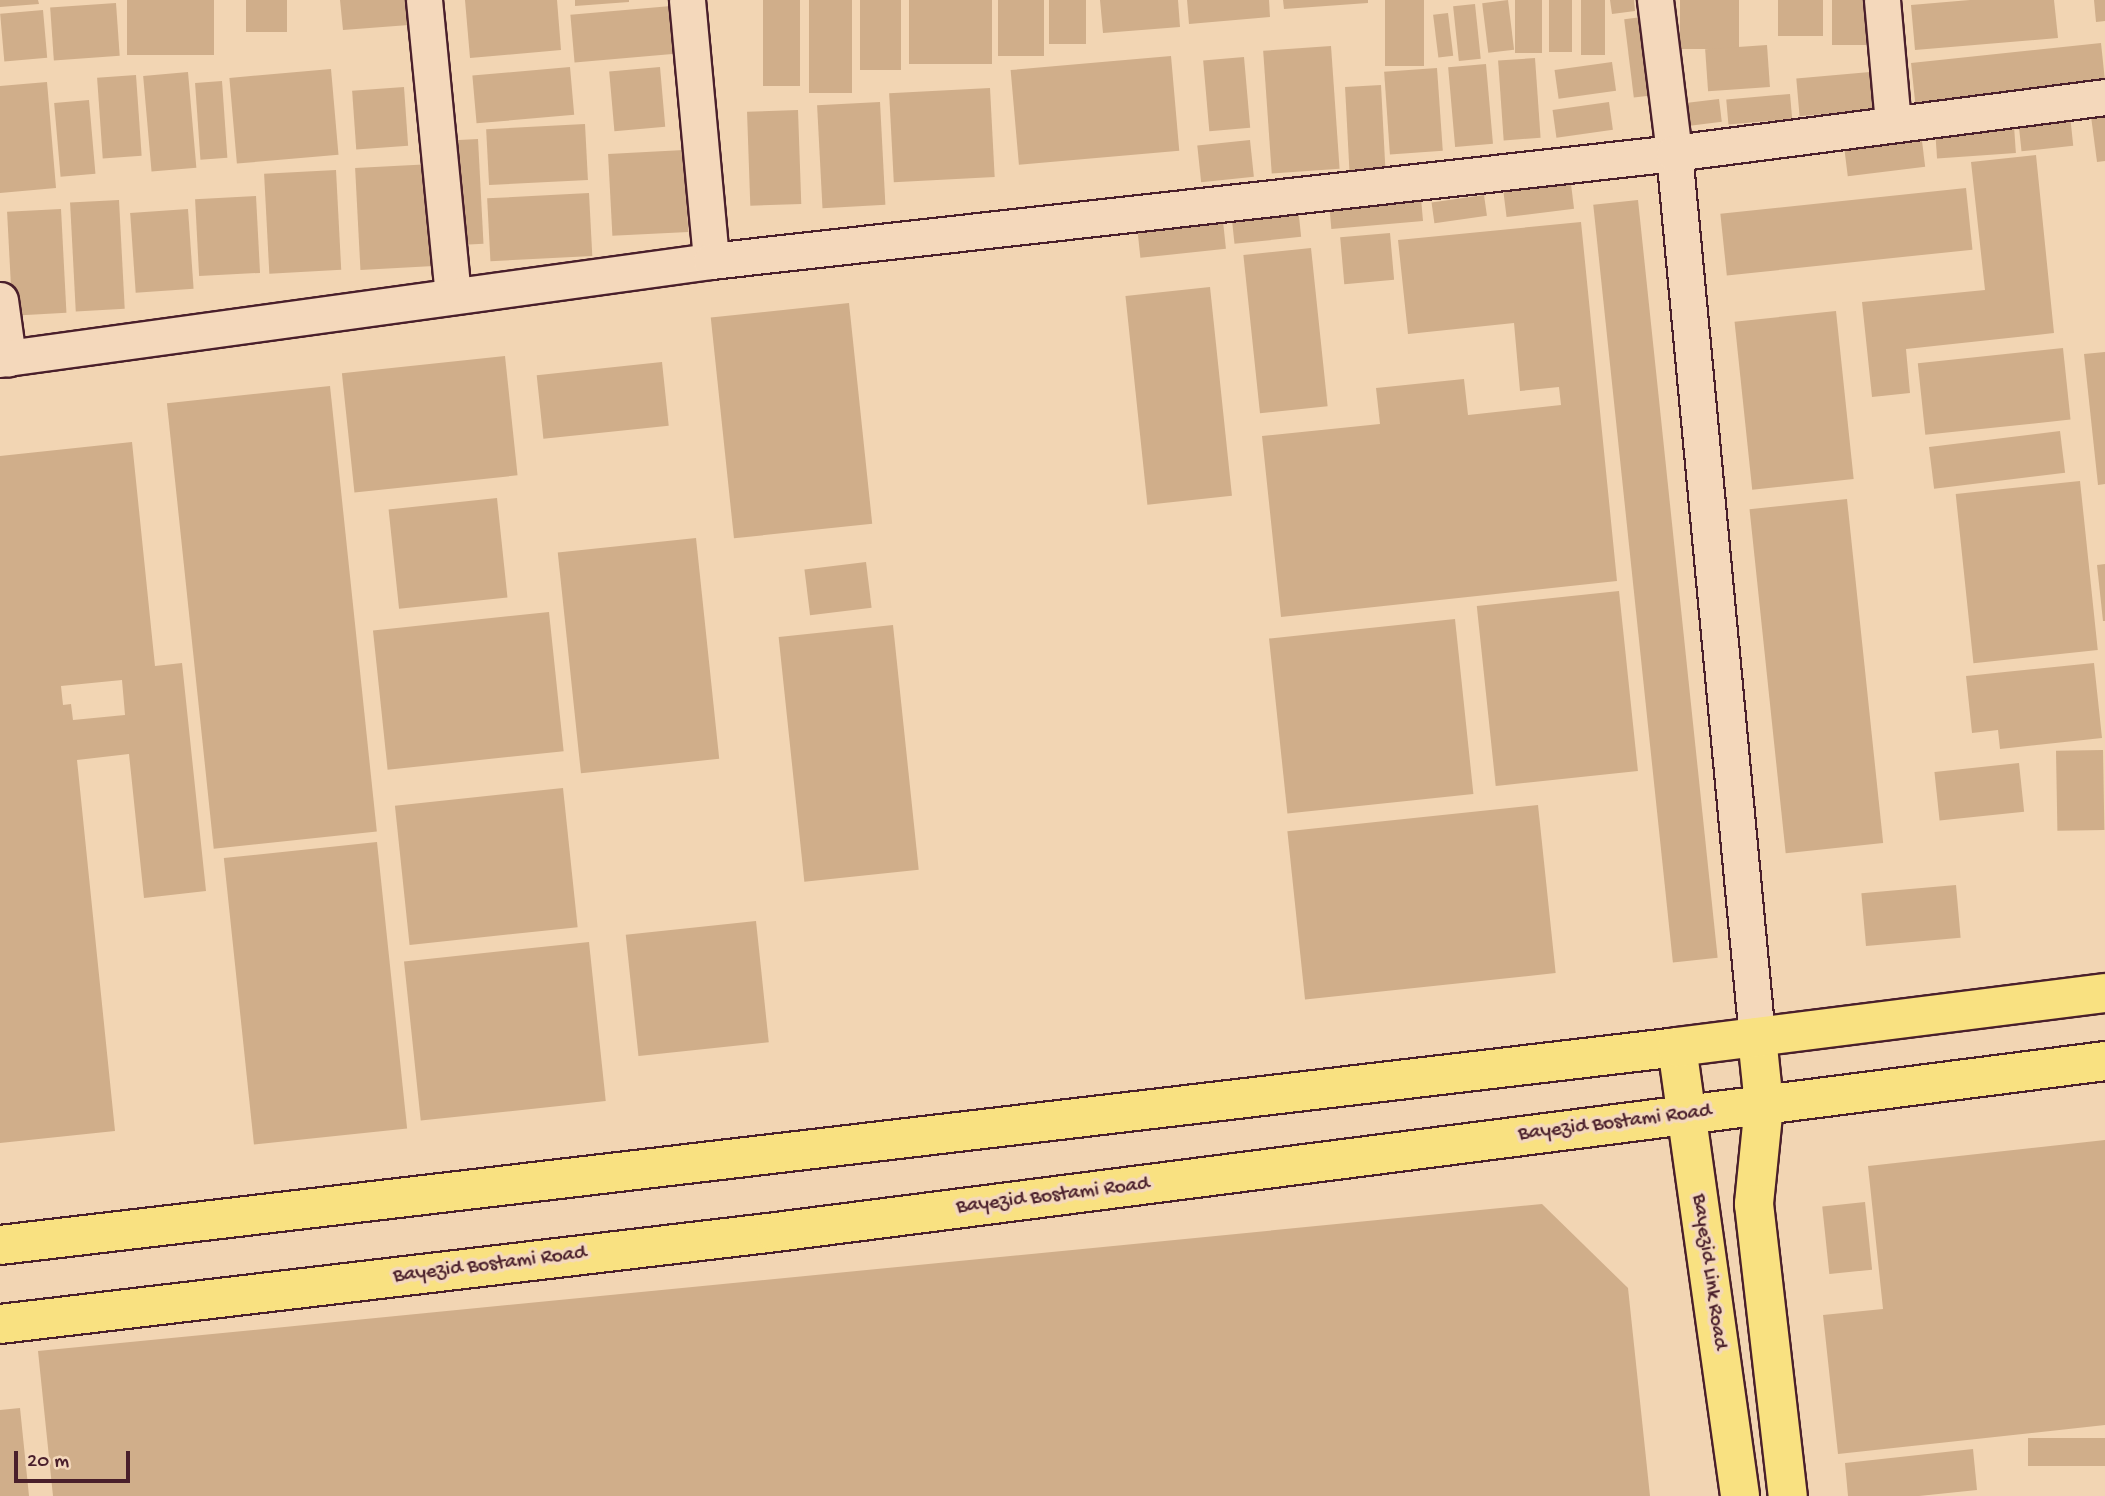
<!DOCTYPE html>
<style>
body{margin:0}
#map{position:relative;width:2105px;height:1496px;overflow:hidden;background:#f2d5b3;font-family:"Gochi Hand",sans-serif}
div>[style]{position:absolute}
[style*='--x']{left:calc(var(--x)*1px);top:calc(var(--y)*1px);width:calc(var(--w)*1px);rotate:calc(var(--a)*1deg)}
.building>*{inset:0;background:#d0ae8a;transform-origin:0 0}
.roads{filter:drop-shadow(2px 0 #4a1f2b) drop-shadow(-2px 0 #4a1f2b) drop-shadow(0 2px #4a1f2b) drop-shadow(0 -2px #4a1f2b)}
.minor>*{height:35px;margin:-17.5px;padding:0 17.5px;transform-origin:17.5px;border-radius:17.5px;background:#f4d8bb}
.primary>*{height:38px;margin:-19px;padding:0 19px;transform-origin:19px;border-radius:19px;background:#f9e181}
span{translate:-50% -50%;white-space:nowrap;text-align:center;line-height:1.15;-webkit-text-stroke:7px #f4d8bb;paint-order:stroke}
.street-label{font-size:21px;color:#4a1f2b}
.scale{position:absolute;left:14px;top:1451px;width:116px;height:32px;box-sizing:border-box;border:4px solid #4a1f2b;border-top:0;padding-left:9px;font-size:21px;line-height:24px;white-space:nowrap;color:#4a1f2b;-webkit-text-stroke:5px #f4d8bb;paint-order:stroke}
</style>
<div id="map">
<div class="building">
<div style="clip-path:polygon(0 0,38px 0,39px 4px,0 7px)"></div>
<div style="left:127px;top:0;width:87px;height:55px"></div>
<div style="left:246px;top:0;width:41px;height:32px"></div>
<div style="clip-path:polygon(340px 0,420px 0,422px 24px,343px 30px)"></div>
<div style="clip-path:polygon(465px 0,557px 0,561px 50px,470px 58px)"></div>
<div style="clip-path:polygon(575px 0,629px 0,629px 2px,575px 6px)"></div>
<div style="left:763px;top:0;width:37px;height:86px"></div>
<div style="left:809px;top:0;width:43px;height:93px"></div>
<div style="left:860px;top:0;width:41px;height:70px"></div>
<div style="left:909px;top:0;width:83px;height:64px"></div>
<div style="left:998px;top:0;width:46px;height:56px"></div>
<div style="left:1049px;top:0;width:37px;height:44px"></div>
<div style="clip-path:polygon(1100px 0,1178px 0,1180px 27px,1103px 33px)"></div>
<div style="clip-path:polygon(1187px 0,1269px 0,1270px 17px,1189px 24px)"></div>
<div style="clip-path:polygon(1283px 0,1368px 0,1368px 3px,1284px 9px)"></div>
<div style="left:1385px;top:0;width:39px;height:66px"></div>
<div style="left:1508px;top:0;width:50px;height:26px;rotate:83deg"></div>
<div style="left:1515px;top:0;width:27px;height:53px"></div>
<div style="left:1549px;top:0;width:23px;height:52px"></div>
<div style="left:1581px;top:0;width:24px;height:55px"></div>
<div style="clip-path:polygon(1610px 0,1634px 0,1635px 11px,1612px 14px)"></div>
<div style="left:1680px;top:0;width:59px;height:49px"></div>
<div style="left:1778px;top:0;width:45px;height:36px"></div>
<div style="left:1832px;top:0;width:34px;height:45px"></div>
<div style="clip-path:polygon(1970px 0,2054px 0,2058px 38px,1915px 50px,1911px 5px)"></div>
<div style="clip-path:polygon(2094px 0,2105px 0,2105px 21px,2096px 22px)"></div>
<div style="left:116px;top:3px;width:53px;height:66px;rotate:86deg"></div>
<div style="left:1475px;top:4px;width:55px;height:22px;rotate:84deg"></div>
<div style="left:671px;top:6px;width:48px;height:101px;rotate:85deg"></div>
<div style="left:43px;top:10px;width:48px;height:43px;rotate:85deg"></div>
<div style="left:1448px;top:13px;width:43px;height:15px;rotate:83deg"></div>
<div style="left:1650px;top:16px;width:79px;height:26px;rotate:83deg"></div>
<div style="left:2101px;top:43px;width:41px;height:191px;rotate:84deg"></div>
<div style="left:1767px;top:45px;width:42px;height:62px;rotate:86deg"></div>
<div style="left:1331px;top:46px;width:123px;height:68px;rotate:86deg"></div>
<div style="left:1171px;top:56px;width:95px;height:161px;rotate:85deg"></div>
<div style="left:1244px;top:57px;width:71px;height:41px;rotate:85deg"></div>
<div style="left:1535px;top:58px;width:80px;height:37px;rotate:86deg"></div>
<div style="left:1612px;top:62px;width:29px;height:58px;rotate:82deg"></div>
<div style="left:1486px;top:64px;width:80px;height:38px;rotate:85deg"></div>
<div style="left:570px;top:67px;width:48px;height:98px;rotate:85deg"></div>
<div style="left:660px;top:67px;width:60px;height:51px;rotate:85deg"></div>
<div style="left:1437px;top:68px;width:83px;height:53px;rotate:86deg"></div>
<div style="left:331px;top:69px;width:86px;height:102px;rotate:85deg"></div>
<div style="left:188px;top:72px;width:96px;height:45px;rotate:85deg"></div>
<div style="left:1870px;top:72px;width:38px;height:74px;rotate:85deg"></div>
<div style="left:136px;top:75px;width:81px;height:39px;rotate:86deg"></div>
<div style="left:222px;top:81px;width:77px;height:27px;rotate:86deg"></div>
<div style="clip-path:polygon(47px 82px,56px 188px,0 193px,0 86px)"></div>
<div style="left:1381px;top:85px;width:85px;height:36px;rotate:87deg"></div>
<div style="left:404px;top:87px;width:59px;height:52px;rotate:86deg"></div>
<div style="left:990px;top:88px;width:89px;height:101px;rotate:87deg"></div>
<div style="left:1790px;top:94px;width:25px;height:64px;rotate:85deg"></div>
<div style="left:1719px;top:99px;width:23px;height:40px;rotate:83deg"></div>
<div style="clip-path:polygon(2105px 99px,2105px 161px,2097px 162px,2089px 101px)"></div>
<div style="left:89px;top:100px;width:74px;height:35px;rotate:85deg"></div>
<div style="left:880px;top:102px;width:103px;height:63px;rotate:87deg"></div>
<div style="left:1609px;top:102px;width:28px;height:57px;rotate:82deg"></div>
<div style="left:798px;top:110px;width:94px;height:51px;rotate:88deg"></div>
<div style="left:2070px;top:115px;width:31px;height:52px;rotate:84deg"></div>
<div style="left:585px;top:124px;width:56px;height:99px;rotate:87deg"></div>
<div style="left:2014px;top:126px;width:27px;height:79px;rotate:86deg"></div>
<div style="left:478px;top:139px;width:105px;height:29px;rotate:87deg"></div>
<div style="left:1250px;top:140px;width:37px;height:53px;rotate:84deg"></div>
<div style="left:1922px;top:141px;width:26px;height:78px;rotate:83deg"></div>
<div style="left:684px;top:150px;width:82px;height:76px;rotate:87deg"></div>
<div style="clip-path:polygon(2036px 155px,2054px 333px,1906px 349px,1910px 393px,1872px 397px,1862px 302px,1985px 290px,1971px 162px)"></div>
<div style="left:433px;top:164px;width:102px;height:78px;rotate:87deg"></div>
<div style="left:336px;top:170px;width:100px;height:72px;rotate:87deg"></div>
<div style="left:1571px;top:184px;width:25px;height:68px;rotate:83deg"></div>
<div style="left:1966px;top:188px;width:62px;height:247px;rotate:84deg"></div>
<div style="left:589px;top:193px;width:63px;height:102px;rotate:87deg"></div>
<div style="left:1484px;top:195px;width:21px;height:53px;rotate:82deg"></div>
<div style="left:256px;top:196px;width:77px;height:61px;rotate:87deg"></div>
<div style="left:1421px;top:198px;width:23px;height:92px;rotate:85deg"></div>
<div style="left:119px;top:200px;width:109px;height:49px;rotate:87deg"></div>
<div style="left:1638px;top:200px;width:762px;height:45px;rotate:84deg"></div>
<div style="left:1298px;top:207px;width:30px;height:67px;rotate:84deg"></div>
<div style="left:61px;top:209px;width:104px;height:54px;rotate:87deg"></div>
<div style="left:188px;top:209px;width:80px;height:58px;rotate:86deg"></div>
<div style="left:1223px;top:221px;width:28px;height:86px;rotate:84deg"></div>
<div style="clip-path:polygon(1581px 222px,1617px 581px,1281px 617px,1262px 436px,1380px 424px,1376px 388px,1464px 379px,1468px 415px,1561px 405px,1559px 387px,1520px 391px,1514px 323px,1408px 334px,1398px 240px)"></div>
<div style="left:1390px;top:233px;width:47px;height:50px;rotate:85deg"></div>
<div style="left:1311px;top:248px;width:159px;height:68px;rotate:84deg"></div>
<div style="left:1210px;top:287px;width:210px;height:85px;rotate:84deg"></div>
<div style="left:849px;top:303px;width:222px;height:139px;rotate:84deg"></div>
<div style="left:1836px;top:311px;width:169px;height:102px;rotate:84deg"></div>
<div style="left:2063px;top:348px;width:72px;height:146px;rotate:84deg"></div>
<div style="clip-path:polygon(2105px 352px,2105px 484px,2098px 485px,2084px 354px)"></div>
<div style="left:505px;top:356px;width:120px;height:164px;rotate:84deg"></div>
<div style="left:662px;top:362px;width:64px;height:126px;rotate:84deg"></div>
<div style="left:330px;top:386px;width:448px;height:164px;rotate:84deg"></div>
<div style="left:2060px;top:431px;width:42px;height:132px;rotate:83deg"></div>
<div style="clip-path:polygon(evenodd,132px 442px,155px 666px,182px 663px,206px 891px,144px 898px,129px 754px,77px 760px,115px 1131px,0 1143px,0 456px,132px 442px,122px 680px,125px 715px,73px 720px,71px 704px,63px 705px,61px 686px,122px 680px)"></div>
<div style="left:2080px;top:481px;width:170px;height:125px;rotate:84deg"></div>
<div style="left:497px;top:498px;width:100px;height:109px;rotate:84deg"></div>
<div style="left:1847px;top:499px;width:346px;height:98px;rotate:84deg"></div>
<div style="left:696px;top:538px;width:222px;height:139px;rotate:84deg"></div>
<div style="left:866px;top:562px;width:46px;height:62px;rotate:83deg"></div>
<div style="clip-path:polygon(2105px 564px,2105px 621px,2103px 621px,2097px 565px)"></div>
<div style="left:1619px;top:591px;width:181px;height:143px;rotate:84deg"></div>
<div style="left:549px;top:612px;width:140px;height:177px;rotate:84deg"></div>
<div style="left:1455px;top:619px;width:176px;height:187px;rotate:84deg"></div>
<div style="left:893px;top:625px;width:246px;height:115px;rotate:84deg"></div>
<div style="clip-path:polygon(2094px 663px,2102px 738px,2000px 749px,1998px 730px,1972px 733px,1966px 676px)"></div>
<div style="left:2103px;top:750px;width:80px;height:47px;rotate:89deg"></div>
<div style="left:2019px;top:763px;width:49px;height:85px;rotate:84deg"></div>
<div style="left:563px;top:788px;width:140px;height:169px;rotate:84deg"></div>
<div style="left:1538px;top:805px;width:169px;height:252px;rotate:84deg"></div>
<div style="left:377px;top:842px;width:288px;height:154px;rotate:84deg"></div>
<div style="left:1956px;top:885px;width:53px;height:95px;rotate:85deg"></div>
<div style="left:756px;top:921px;width:122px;height:131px;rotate:84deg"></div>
<div style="left:589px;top:942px;width:160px;height:186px;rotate:84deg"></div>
<div style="clip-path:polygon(2105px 1140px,2105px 1425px,1838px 1454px,1823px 1315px,1883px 1309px,1868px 1166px)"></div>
<div style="left:1865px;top:1202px;width:68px;height:43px;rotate:84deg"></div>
<div style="clip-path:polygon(1542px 1204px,1628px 1288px,1650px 1496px,53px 1496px,38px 1351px)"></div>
<div style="clip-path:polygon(20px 1408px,29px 1496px,0 1496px,0 1410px)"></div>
<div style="left:2105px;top:1438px;width:28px;height:77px;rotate:90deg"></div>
<div style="clip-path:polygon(1973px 1449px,1977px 1490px,1919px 1496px,1848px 1496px,1845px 1463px)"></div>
</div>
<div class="roads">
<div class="minor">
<div style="--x:424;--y:0;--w:297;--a:84.4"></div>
<div style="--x:687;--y:0;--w:262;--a:84.7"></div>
<div style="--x:1655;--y:0;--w:154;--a:82.9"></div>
<div style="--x:1674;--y:153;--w:888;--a:84.64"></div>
<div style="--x:1882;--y:0;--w:124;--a:84.9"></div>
<div style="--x:0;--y:300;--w:59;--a:82.1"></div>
<div style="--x:0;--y:359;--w:718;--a:-7.85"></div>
<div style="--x:711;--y:261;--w:969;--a:-6.4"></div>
<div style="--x:1674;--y:153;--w:435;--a:-7.4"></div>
</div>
<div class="primary">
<div style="--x:1757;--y:1037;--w:68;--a:84.1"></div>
<div style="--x:1764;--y:1105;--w:100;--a:95.8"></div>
<div style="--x:1754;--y:1204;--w:294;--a:83.4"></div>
<div style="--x:1677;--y:1047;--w:453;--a:82"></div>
<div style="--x:0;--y:1245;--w:1689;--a:-6.73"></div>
<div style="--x:1677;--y:1047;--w:431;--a:-7.2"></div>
<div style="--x:0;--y:1324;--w:781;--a:-6.76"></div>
<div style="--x:776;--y:1232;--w:1340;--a:-7.33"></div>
</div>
</div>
<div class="street-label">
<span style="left:1615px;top:1124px;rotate:-7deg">Bayezid Bostami Road</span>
<span style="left:1053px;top:1197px;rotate:-7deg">Bayezid Bostami Road</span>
<span style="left:490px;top:1266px;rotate:-7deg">Bayezid Bostami Road</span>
<span style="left:1708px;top:1272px;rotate:82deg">Bayezid Link Road</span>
</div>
<div class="scale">20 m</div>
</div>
